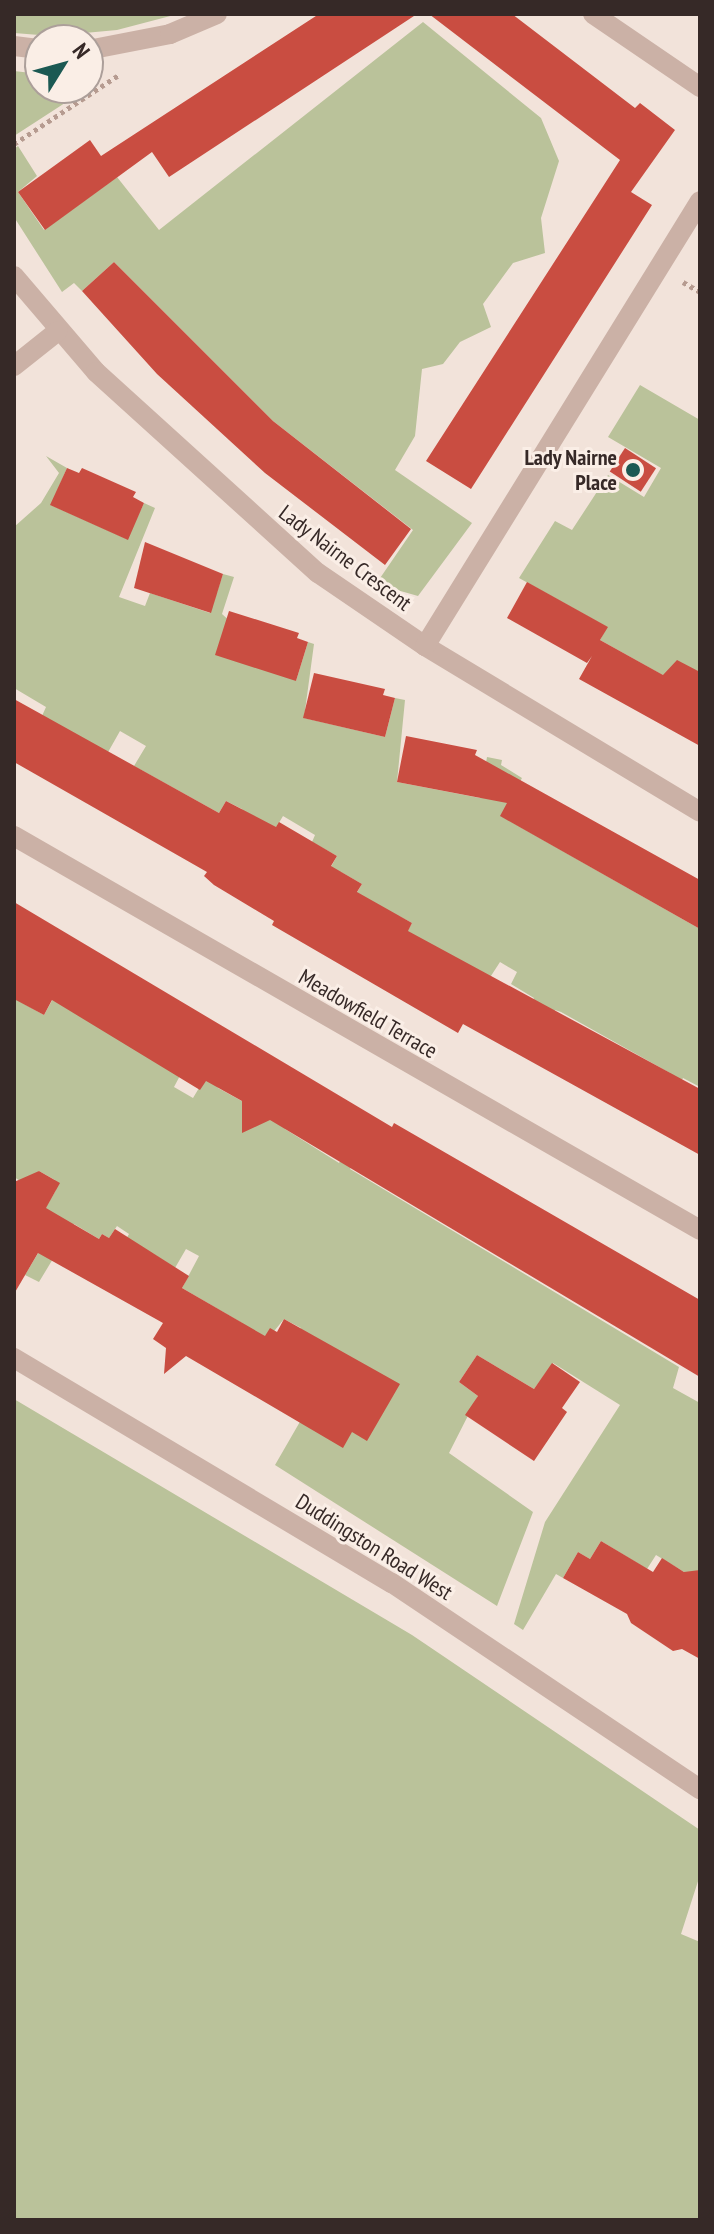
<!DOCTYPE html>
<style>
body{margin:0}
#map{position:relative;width:714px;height:2234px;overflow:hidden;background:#f2e3da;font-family:"PT Sans Narrow",sans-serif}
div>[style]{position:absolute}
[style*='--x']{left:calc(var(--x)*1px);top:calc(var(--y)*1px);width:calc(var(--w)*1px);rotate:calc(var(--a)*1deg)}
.green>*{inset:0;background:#bac29a}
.building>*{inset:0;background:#c94d41;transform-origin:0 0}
.path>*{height:5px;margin-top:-2.5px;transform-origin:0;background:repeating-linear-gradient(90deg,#b69b90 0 4px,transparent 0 8px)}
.minor>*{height:20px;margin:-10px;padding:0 10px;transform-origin:10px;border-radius:10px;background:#cbb1a6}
.tertiary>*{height:20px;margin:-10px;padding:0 10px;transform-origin:10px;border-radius:10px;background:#cbb1a6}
.dots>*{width:22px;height:22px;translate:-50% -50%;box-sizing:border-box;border:4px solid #faeee6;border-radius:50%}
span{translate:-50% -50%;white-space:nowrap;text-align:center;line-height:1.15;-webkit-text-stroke:6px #faeee6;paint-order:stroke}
.poi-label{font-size:22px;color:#362927;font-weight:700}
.right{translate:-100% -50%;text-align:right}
.street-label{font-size:22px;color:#362927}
.frame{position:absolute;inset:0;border:16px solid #362927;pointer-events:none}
.north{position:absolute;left:24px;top:24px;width:80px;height:80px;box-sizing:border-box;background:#faeee6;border:2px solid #ac9f9a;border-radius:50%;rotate:53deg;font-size:22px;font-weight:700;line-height:32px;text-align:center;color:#362927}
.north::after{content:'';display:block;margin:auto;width:28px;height:36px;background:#1b5953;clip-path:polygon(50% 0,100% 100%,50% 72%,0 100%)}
</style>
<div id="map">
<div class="green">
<div style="clip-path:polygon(14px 14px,178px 14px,117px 30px,52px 36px,14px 33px)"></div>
<div style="clip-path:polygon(423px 22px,541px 118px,559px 161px,541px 218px,545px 253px,513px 263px,483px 304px,491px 327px,460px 342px,443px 364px,422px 369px,415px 436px,395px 470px,472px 523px,418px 596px,376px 584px,413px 530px,273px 421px,114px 262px,82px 291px,74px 283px,62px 292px,14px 217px,14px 149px,18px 146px,37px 176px,18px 192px,44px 230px,117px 177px,159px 230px)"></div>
<div style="clip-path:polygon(14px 71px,40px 74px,40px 88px,88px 88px,14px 136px)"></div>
<div style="clip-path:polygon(640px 385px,700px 420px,700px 696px,600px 640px,607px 627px,519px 578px,555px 521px,572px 530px,608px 475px,644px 497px,661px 468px,608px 437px)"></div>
<div style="clip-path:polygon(46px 456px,67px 468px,51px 505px,127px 539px,144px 503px,155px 508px,119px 597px,145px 606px,150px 593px,210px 613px,223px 574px,234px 577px,222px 614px,296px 681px,308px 642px,314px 644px,304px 718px,385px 737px,395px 698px,405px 700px,397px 782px,480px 798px,487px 757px,502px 760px,501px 765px,522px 778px,501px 816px,700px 929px,700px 1087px,683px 1078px,671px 1100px,670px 1073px,561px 1012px,555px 1010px,548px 1024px,527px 1012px,534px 998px,511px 984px,517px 972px,500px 962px,489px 979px,406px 934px,412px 923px,399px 916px,338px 925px,362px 884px,341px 872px,319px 888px,337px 856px,312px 842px,315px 835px,283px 816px,264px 848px,242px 809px,226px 801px,219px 813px,134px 766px,146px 746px,120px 731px,94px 777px,42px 716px,46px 707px,14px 688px,14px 527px,41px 503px,59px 473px)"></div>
<div style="clip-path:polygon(14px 962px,19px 1001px,44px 1015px,59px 988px,183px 1070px,174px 1087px,193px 1098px,211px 1068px,218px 1088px,249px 1105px,250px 1127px,260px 1124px,280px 1091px,285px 1129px,339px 1163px,353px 1141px,363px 1147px,350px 1169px,679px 1367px,673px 1388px,700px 1403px,700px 1570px,694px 1578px,656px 1555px,647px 1569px,601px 1541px,590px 1559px,578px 1552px,563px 1578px,556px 1574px,523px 1630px,514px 1624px,545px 1522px,620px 1405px,553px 1363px,534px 1389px,477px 1355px,459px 1382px,478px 1396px,449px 1453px,533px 1512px,497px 1606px,275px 1465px,320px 1387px,293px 1342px,301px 1328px,284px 1319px,253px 1357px,242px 1323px,182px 1288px,199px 1256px,186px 1249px,168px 1280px,166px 1262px,152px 1253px,147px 1261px,122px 1246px,129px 1234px,117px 1226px,109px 1238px,102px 1234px,99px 1239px,74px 1224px,39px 1282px,25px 1275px,40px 1250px,26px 1241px,56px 1190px,55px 1180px,39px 1171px,25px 1184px,14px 1177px)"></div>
<div style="clip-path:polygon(14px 1399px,412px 1635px,700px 1830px,700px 1875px,681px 1934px,700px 1942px,700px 2220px,14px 2220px)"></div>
</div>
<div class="building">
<div style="clip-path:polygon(319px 14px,417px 14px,169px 177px,152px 152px,45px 230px,18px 192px,90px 140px,101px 156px)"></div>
<div style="clip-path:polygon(429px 14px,512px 14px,635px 108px,640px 103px,675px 130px,631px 192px,652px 205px,471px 489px,426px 461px,620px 160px)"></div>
<div style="clip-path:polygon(114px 262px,273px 421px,411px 529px,385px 565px,265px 473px,157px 374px,82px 291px)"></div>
<div style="left:625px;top:448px;width:37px;height:28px;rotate:33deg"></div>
<div style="clip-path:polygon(67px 468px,79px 473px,82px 468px,136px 492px,133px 497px,144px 503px,128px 540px,50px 505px)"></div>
<div style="clip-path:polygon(145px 542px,223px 574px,211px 613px,134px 588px)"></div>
<div style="clip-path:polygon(527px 582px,608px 627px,600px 640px,663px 675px,677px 660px,700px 672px,700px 746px,579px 679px,592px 656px,587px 663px,507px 618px)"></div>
<div style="clip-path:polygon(229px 611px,299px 633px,297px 638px,308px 642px,296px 681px,215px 655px)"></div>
<div style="clip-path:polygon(314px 673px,385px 689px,383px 695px,395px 698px,385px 737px,303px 718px)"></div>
<div style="clip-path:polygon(14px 699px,219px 813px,226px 801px,276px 827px,279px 822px,337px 856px,331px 866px,362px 884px,357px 892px,412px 923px,408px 931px,700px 1089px,700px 1155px,463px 1024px,458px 1033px,272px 925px,274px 921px,214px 885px,204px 876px,207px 872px,14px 762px)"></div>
<div style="clip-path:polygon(406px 736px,477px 750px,475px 755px,700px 880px,700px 929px,500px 816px,507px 803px,397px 782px)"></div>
<div style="clip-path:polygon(14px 902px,392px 1127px,394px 1123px,700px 1300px,700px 1377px,270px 1120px,242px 1133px,242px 1101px,206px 1081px,200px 1090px,52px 1000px,44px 1015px,14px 999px)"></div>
<div style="clip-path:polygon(39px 1171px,60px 1183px,46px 1208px,99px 1239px,102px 1234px,109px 1238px,115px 1229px,189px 1276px,182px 1288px,265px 1336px,270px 1328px,277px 1332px,284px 1319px,400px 1384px,367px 1441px,352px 1432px,343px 1448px,186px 1356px,164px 1374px,166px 1348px,153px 1339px,163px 1323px,38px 1253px,14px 1294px,14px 1182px)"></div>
<div style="clip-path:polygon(477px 1355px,534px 1389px,552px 1363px,580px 1382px,562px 1408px,567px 1412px,534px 1461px,465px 1415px,478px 1396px,459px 1382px)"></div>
<div style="clip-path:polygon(601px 1541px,653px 1572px,662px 1558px,684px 1572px,700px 1570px,700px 1659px,682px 1649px,673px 1651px,631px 1623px,627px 1614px,563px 1578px,578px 1552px,590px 1559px)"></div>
</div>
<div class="path">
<div style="--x:14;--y:144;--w:127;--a:-33.4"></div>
<div style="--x:683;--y:282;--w:20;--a:30"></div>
</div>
<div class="minor">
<div style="--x:593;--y:14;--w:130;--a:34.3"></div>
<div style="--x:14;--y:46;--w:26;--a:7"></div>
<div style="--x:88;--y:50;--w:84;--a:-11"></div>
<div style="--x:170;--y:34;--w:51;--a:-23.1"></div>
<div style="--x:14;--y:276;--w:126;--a:49.5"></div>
<div style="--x:96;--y:372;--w:299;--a:42.2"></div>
<div style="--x:318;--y:573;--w:130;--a:34.3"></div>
<div style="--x:425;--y:646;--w:321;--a:31.1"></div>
<div style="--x:14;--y:366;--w:56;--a:-38.5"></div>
<div style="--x:425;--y:646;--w:523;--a:-58.28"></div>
<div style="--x:14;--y:836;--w:791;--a:29.87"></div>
</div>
<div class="tertiary">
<div style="--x:14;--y:1358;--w:440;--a:30.8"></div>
<div style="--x:392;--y:1583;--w:371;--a:33.8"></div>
</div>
<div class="dots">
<div style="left:633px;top:470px;background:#1b5953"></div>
</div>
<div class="poi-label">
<span class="right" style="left:617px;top:470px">Lady Nairne<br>Place</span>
</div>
<div class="street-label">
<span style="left:345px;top:558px;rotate:37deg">Lady Nairne Crescent</span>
<span style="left:368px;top:1014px;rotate:30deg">Meadowfield Terrace</span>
<span style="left:374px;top:1547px;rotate:32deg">Duddingston Road West</span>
</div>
<div class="frame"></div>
<div class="north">N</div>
</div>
